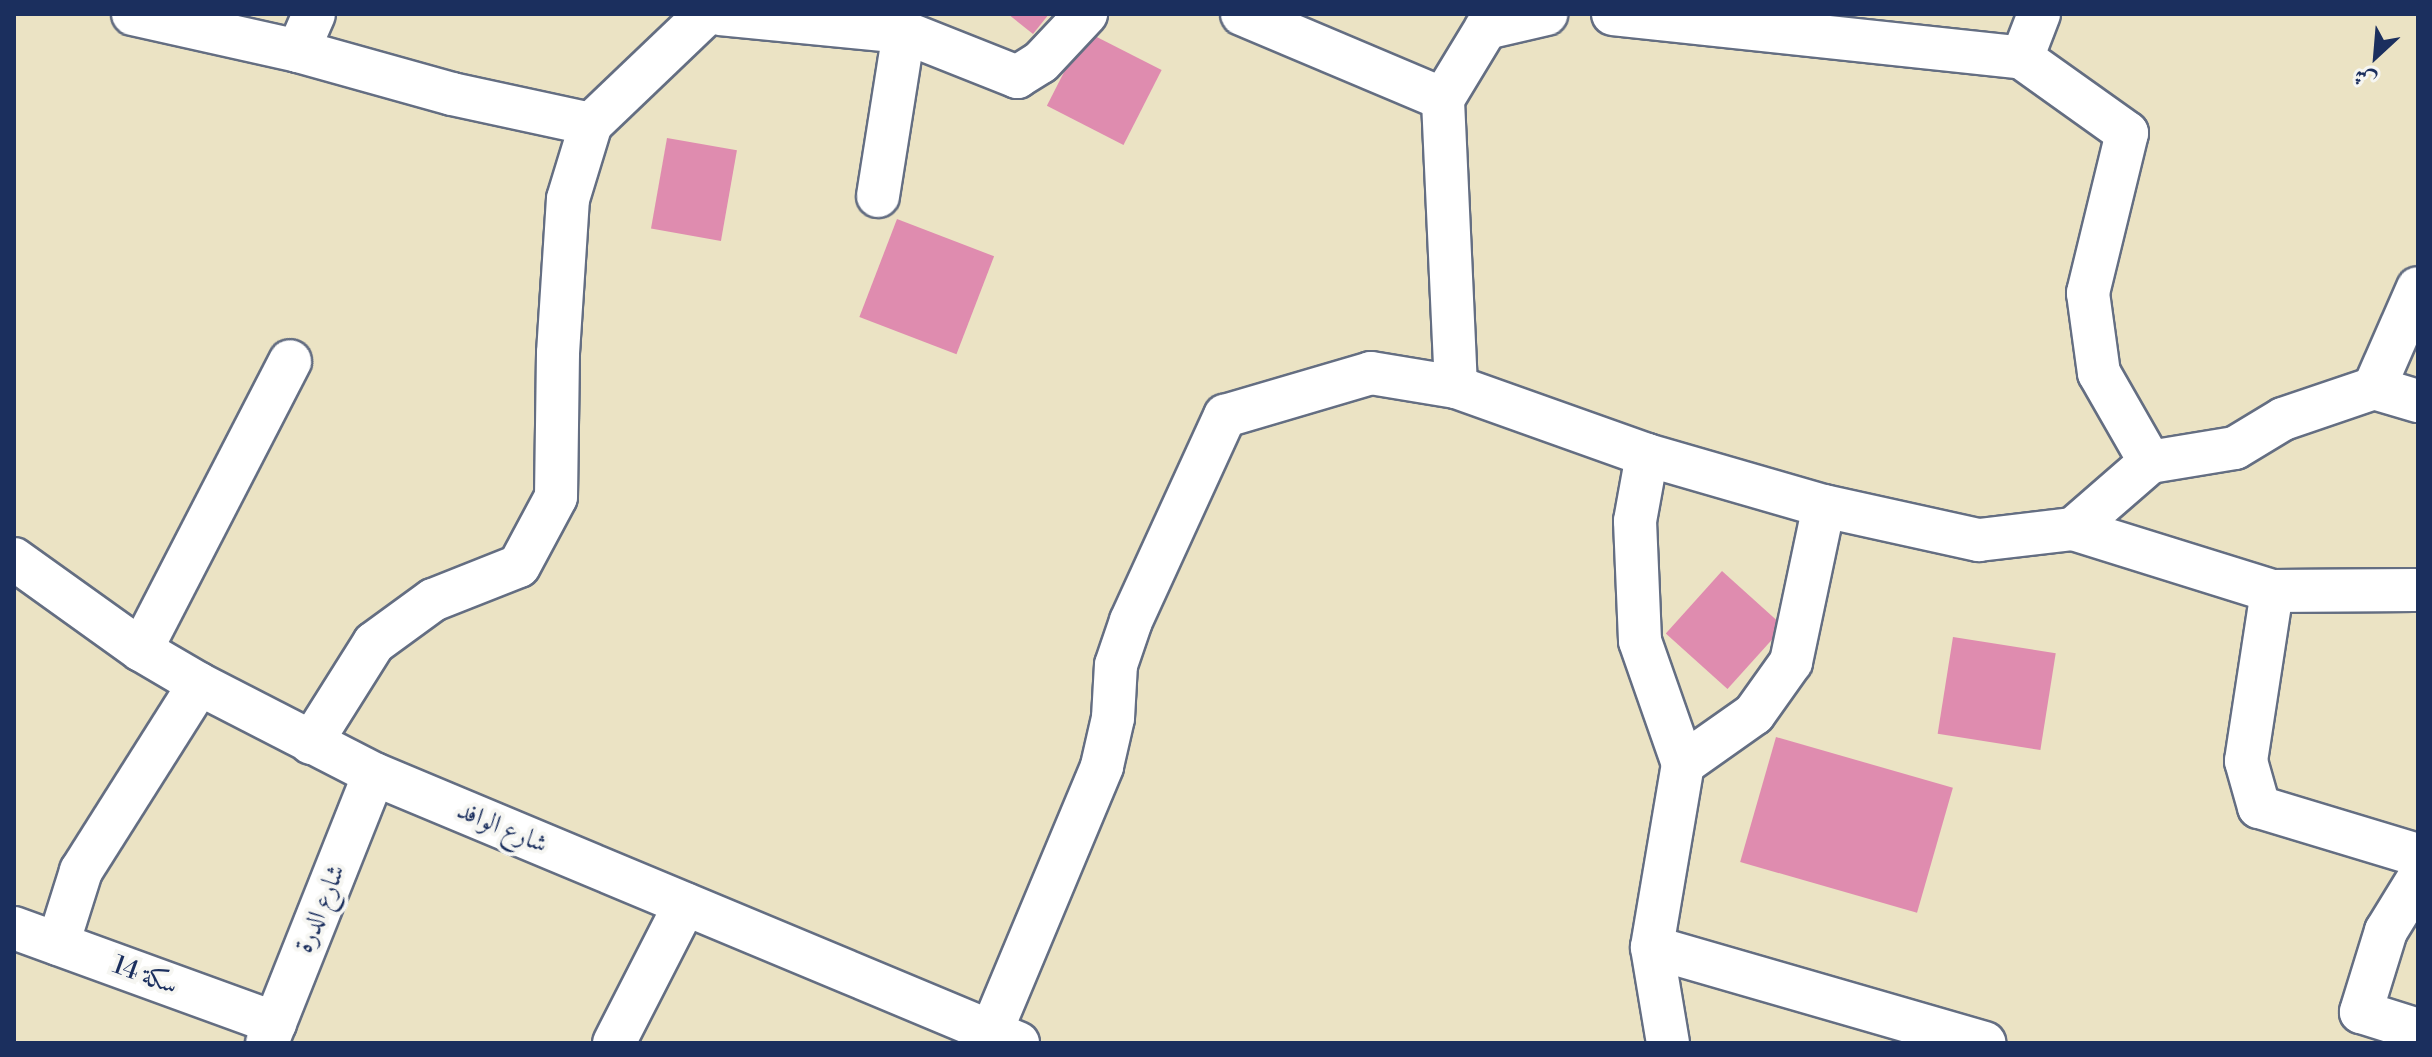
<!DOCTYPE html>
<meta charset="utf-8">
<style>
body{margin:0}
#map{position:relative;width:2432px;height:1057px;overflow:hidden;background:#ebe3c4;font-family:"Libre Bodoni",Amiri,serif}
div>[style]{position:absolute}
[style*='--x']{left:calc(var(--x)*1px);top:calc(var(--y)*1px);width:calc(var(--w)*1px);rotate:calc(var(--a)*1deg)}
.building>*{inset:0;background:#df8caf;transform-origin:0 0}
.roads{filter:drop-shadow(2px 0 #646e82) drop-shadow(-2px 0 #646e82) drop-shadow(0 2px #646e82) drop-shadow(0 -2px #646e82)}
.minor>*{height:42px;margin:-21px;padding:0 21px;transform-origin:21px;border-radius:21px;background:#fff}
span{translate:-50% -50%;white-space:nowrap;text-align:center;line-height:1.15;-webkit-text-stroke:8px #f6f6f2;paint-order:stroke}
.street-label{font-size:26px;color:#1b2f5e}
.frame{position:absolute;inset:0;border:16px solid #1b2f5e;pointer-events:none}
.north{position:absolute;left:2336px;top:16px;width:80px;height:80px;-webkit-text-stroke:6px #f6f6f2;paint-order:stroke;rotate:206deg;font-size:22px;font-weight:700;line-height:32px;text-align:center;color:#1b2f5e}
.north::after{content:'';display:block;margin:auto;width:28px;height:36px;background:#1b2f5e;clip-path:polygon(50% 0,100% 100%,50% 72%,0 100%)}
</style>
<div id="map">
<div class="building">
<div style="clip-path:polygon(1008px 14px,1049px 14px,1033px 34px)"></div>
<div style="left:1085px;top:31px;width:86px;height:84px;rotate:27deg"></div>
<div style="left:667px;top:138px;width:71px;height:92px;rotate:10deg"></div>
<div style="left:897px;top:219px;width:104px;height:105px;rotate:21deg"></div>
<div style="left:1722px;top:571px;width:83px;height:84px;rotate:42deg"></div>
<div style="left:1953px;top:637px;width:104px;height:98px;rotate:9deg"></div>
<div style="left:1776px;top:737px;width:184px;height:130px;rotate:16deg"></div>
</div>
<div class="roads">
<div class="minor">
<div style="--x:133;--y:14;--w:169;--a:12.6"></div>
<div style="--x:298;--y:51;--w:160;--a:15.6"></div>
<div style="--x:452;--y:94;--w:142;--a:12.2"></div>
<div style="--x:720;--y:14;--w:185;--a:5.6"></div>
<div style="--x:904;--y:32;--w:122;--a:21.7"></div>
<div style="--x:1017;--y:77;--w:28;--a:-32"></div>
<div style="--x:1041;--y:62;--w:66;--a:-46.8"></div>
<div style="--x:1242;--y:14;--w:218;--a:22.9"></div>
<div style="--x:1613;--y:14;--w:411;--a:6.1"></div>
<div style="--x:2039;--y:14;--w:47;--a:111.1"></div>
<div style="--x:2022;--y:58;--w:129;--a:35.5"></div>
<div style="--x:2127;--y:133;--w:165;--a:103.7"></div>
<div style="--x:2088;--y:293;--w:81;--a:82.2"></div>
<div style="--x:2099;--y:373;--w:103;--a:60.2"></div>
<div style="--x:298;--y:51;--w:40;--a:-66.6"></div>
<div style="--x:878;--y:196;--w:166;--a:-81"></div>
<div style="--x:1456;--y:387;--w:288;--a:-92.6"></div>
<div style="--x:1443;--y:99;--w:83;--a:-58.8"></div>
<div style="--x:1486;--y:28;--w:62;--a:-13.1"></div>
<div style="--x:2374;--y:388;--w:109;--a:-66.3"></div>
<div style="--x:1647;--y:455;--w:67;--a:100.3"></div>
<div style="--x:1635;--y:521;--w:120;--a:87.6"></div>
<div style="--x:1640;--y:641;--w:130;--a:70.7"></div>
<div style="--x:2073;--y:529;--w:102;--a:-41"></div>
<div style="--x:2150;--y:462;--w:86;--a:-9.4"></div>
<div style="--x:2235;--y:448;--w:56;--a:-31.1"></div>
<div style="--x:2283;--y:419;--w:96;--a:-18.8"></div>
<div style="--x:2374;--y:388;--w:46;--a:16.5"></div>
<div style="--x:14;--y:559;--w:156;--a:35.6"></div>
<div style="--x:141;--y:650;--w:67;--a:30.4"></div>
<div style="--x:199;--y:684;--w:197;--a:27.2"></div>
<div style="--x:374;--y:774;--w:698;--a:22.67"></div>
<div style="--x:2272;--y:591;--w:172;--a:98.7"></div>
<div style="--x:2246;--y:761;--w:48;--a:74.2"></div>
<div style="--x:2259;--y:807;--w:166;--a:16.8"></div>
<div style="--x:141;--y:650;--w:325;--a:-62.7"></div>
<div style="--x:311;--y:743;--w:118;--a:-57.8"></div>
<div style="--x:374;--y:643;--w:73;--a:-36.1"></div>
<div style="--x:433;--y:600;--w:92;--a:-21.6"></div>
<div style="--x:519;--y:566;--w:78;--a:-61.8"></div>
<div style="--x:556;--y:497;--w:144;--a:-89.2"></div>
<div style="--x:558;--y:353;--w:154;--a:-86.3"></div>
<div style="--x:568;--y:199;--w:78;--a:-73"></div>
<div style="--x:591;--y:124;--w:159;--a:-43.7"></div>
<div style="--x:2418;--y:879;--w:61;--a:121.6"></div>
<div style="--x:2386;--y:931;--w:85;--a:107.2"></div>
<div style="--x:2361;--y:1012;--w:60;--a:17.5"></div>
<div style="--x:14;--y:928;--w:278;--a:20"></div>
<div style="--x:58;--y:944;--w:77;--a:-72.5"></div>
<div style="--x:81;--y:871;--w:221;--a:-57.7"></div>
<div style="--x:1652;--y:947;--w:346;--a:16.1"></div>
<div style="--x:991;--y:1032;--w:288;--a:-67.3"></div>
<div style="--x:1102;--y:766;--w:49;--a:-77.1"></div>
<div style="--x:1113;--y:718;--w:53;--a:-86.8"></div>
<div style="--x:1116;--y:665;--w:46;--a:-71.2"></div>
<div style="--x:1131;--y:621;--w:226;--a:-65.4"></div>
<div style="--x:1225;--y:416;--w:152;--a:-16.4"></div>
<div style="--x:1371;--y:373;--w:86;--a:9.4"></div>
<div style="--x:1456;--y:387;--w:203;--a:19.6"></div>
<div style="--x:1647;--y:455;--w:184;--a:16.1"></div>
<div style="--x:1824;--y:506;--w:159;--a:12.4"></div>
<div style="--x:1979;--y:540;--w:95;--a:-6.7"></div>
<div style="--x:2073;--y:529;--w:208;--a:17.3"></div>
<div style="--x:2272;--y:591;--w:143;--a:-0.4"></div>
<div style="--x:267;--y:1043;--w:289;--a:-68.3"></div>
<div style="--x:614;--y:1043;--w:156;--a:-62.9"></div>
<div style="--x:1668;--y:1043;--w:97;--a:-99.5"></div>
<div style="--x:1652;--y:947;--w:186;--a:-80.4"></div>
<div style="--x:1683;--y:764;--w:87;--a:-35.2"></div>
<div style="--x:1754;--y:714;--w:64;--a:-54.6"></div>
<div style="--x:1791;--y:662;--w:159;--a:-78.1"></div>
</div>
</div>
<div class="street-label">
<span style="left:502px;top:828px;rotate:23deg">شارع الوافد</span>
<span style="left:321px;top:909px;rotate:-68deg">شارع الدرة</span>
<span style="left:145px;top:976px;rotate:20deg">سكة 14</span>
</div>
<div class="frame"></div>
<div class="north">ش</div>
</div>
